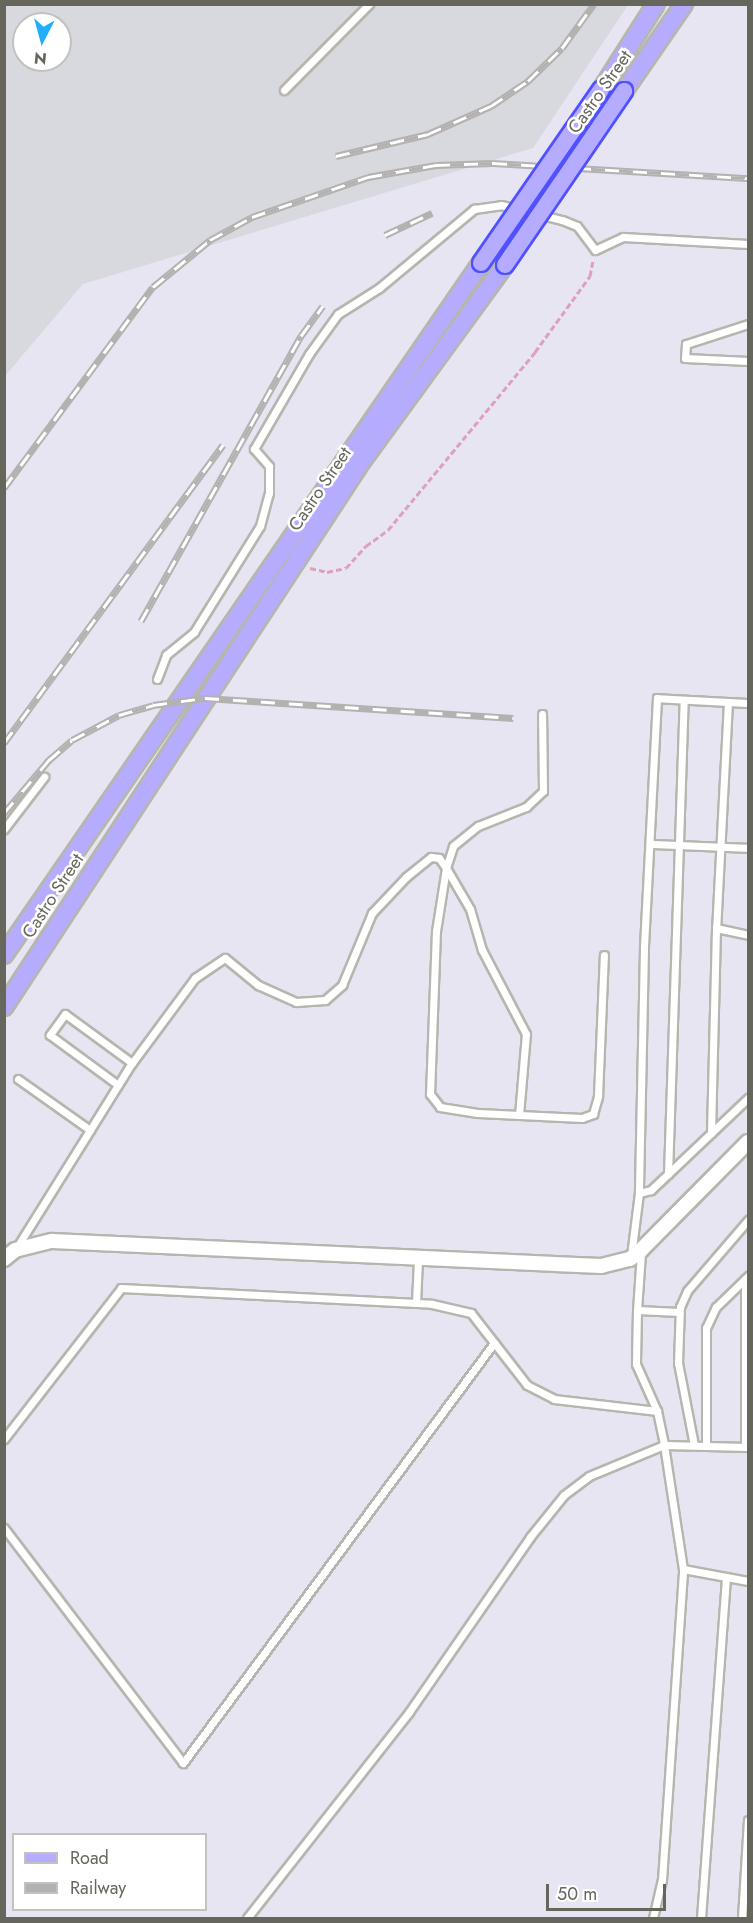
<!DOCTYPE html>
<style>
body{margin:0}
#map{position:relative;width:753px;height:1923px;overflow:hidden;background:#e6e5f1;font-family:Jost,sans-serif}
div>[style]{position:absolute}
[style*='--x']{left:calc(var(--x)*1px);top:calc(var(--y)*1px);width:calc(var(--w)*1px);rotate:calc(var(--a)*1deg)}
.industrial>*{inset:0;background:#d8d8df}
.path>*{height:3px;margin-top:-1.5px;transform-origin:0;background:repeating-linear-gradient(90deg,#dea1bd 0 6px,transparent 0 9px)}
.roads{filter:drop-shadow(2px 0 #b6b6ae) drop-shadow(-2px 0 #b6b6ae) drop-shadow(0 2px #b6b6ae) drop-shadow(0 -2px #b6b6ae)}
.service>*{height:7px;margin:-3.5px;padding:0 3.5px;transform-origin:3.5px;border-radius:3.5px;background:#fff}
.minor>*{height:14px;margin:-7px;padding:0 7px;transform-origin:7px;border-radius:7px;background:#fff}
.primary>*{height:16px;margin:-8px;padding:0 8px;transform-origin:8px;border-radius:8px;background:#b6acff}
.rail>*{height:7px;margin-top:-3.5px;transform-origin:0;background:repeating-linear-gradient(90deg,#fff 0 14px,#b3b2b0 0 28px);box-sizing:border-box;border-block:2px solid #b3b2b0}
.bridges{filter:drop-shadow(2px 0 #5051ff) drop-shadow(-2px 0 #5051ff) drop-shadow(0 2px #5051ff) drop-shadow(0 -2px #5051ff)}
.primary-bridge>*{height:16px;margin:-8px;padding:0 8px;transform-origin:8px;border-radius:8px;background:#b6acff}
span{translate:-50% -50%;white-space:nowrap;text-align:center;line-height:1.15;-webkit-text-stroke:5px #fff;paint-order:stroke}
.street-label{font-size:18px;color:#67665d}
.frame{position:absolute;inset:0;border:6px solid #67665d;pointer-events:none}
.legend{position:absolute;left:12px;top:1833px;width:195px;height:78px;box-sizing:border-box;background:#fff;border:2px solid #c2c2be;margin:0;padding:8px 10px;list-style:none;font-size:18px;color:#67665d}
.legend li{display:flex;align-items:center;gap:12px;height:30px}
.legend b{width:30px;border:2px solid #c2c2be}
.north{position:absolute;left:12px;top:12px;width:60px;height:60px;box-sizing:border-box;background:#fff;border:2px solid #c2c2be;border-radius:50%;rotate:186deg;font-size:16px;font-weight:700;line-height:24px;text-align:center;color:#67665d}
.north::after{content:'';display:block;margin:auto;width:21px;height:27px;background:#21aefb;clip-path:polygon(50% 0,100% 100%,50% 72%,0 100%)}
.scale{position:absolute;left:546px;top:1884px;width:120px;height:27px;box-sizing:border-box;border:3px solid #67665d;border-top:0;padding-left:8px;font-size:18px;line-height:21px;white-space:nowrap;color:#67665d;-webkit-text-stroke:4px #fff;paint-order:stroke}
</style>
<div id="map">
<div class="industrial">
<div style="clip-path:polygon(evenodd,5px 5px,628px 5px,533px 148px,83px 284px,5px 376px,5px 5px,24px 24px,60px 24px,60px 60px,24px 60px,24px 24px)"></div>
</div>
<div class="path">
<div style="--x:310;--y:568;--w:17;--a:13"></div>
<div style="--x:327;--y:572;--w:19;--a:-12"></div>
<div style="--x:346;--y:568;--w:30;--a:-48"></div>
<div style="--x:366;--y:546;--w:27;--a:-36"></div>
<div style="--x:388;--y:530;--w:231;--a:-50.4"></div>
<div style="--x:535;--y:352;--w:94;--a:-54.1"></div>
<div style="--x:590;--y:276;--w:15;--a:-79"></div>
</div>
<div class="roads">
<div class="service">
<div style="--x:284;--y:90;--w:121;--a:-45.3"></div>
<div style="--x:748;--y:324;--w:65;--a:162.1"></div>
<div style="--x:686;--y:344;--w:14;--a:94"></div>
<div style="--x:685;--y:358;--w:63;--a:2.7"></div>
<div style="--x:157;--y:679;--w:26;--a:-69"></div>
<div style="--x:166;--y:655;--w:36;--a:-39"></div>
<div style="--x:194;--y:632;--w:125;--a:-58.1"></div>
<div style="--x:260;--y:526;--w:34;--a:-75"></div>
<div style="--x:269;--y:493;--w:27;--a:-90"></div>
<div style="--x:269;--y:466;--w:23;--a:-131"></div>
<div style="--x:254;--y:449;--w:110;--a:-59.9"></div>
<div style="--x:309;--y:354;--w:49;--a:-54.1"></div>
<div style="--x:338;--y:314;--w:49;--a:-32.4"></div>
<div style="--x:379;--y:288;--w:124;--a:-39.7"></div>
<div style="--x:474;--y:209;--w:27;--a:-8"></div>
<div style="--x:501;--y:205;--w:63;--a:13.8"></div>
<div style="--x:562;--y:220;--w:16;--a:22"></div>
<div style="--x:577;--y:226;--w:30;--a:53"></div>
<div style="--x:595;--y:250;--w:31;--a:-25"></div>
<div style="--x:623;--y:237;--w:125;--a:3.2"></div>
<div style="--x:728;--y:702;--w:226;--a:93"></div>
<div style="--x:716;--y:928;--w:33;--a:12"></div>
<div style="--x:748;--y:703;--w:91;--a:-176.9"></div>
<div style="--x:657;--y:698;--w:251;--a:93"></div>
<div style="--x:644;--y:949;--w:244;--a:91.2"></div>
<div style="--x:639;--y:1193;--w:12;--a:-14"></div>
<div style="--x:651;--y:1190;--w:134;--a:-43.5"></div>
<div style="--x:4;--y:829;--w:66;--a:-52.4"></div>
<div style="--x:650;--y:844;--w:98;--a:2.3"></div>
<div style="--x:132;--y:1063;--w:106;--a:-53.5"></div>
<div style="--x:195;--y:978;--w:36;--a:-34"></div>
<div style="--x:225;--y:958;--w:43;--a:39.3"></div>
<div style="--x:258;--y:985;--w:42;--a:24.1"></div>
<div style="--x:296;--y:1002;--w:29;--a:-4"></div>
<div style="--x:325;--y:1000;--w:23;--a:-41"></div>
<div style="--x:342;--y:985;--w:78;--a:-67.4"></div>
<div style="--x:372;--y:913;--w:50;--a:-46.6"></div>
<div style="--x:406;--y:877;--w:32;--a:-39"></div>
<div style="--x:431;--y:857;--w:8;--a:7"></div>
<div style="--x:439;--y:858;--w:12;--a:55"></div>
<div style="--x:446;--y:868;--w:64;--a:99"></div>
<div style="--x:436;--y:931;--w:163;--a:92.1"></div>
<div style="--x:430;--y:1094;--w:16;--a:52"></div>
<div style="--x:440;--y:1107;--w:38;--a:9"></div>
<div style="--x:478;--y:1113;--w:104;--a:2.8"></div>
<div style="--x:582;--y:1118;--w:12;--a:-20"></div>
<div style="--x:593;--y:1114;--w:19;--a:-74"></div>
<div style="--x:598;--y:1096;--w:141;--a:-87.6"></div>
<div style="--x:18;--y:1079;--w:88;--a:35.3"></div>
<div style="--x:519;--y:1115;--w:81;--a:-85.1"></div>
<div style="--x:526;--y:1034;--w:95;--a:-117.6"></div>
<div style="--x:482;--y:950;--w:43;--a:-106.3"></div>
<div style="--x:470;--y:909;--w:48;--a:-120.3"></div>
<div style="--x:446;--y:868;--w:23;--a:-72"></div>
<div style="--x:453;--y:846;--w:32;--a:-39"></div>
<div style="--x:478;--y:826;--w:52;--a:-21.6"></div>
<div style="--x:526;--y:807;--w:23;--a:-43"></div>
<div style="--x:543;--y:791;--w:77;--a:-90.7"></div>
<div style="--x:711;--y:1133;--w:205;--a:-88.6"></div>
<div style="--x:668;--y:1174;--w:474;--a:-88.1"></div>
<div style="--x:17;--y:1247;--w:138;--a:-58"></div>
<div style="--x:90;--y:1130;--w:53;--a:-58.1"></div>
<div style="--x:118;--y:1085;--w:26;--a:-58"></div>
<div style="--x:132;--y:1063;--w:83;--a:-143.8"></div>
<div style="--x:65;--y:1014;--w:26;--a:126"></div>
<div style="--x:50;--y:1035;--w:84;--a:36.3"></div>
<div style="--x:641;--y:1253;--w:57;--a:94"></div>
<div style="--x:637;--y:1310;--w:42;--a:2.7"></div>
<div style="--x:631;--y:1256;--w:64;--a:-82.8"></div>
<div style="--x:745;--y:1279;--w:168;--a:90"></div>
<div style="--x:416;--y:1303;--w:44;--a:-87.4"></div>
<div style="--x:637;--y:1310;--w:54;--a:91.1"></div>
<div style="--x:636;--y:1364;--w:51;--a:65.9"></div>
<div style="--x:4;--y:1439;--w:191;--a:-52.2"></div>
<div style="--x:121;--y:1288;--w:311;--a:2.9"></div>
<div style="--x:432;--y:1304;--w:40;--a:13"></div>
<div style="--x:471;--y:1313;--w:91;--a:52.1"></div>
<div style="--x:527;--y:1385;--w:30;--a:27"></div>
<div style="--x:554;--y:1399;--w:104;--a:6.6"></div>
<div style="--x:657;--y:1411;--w:35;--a:78"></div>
<div style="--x:664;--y:1445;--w:84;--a:1.4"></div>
<div style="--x:694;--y:1445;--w:84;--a:-101"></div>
<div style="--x:678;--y:1363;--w:56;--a:-88"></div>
<div style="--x:680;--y:1307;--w:17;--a:-66"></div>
<div style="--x:687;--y:1291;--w:94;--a:-49.3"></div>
<div style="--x:706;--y:1446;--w:118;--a:-90"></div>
<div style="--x:706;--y:1328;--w:23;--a:-65"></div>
<div style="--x:716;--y:1307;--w:45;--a:-44.1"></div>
<div style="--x:4;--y:1528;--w:295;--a:52.7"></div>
<div style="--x:183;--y:1763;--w:523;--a:-53.48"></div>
<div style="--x:247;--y:1918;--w:262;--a:-51.8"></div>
<div style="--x:409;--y:1712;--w:213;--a:-55.3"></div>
<div style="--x:530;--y:1537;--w:54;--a:-51"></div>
<div style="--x:564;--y:1495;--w:31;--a:-37"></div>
<div style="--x:589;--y:1476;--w:81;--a:-22.5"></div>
<div style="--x:664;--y:1445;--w:125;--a:81.3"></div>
<div style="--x:683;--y:1569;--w:66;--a:10.5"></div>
<div style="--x:653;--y:1918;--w:39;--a:-77"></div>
<div style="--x:662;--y:1880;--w:312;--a:-86.1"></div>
<div style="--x:701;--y:1918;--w:342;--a:-85.8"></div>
<div style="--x:742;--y:1918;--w:98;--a:-86.5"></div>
</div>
<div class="minor">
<div style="--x:4;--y:1259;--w:14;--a:-39"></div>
<div style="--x:15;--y:1250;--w:38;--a:-14"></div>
<div style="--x:52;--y:1241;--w:550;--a:2.61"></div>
<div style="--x:601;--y:1266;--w:30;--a:-14"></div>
<div style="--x:630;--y:1259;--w:14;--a:-39"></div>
<div style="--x:641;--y:1250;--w:152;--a:-45.3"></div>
</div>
<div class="primary">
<div style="--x:601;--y:90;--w:102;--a:-57.4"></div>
<div style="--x:624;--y:91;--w:106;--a:-55.4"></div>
<div style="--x:4;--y:955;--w:840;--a:-55.42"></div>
<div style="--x:4;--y:1007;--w:653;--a:-56.75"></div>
<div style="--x:362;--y:461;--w:243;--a:-53.9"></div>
</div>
</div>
<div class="rail">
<div style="--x:336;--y:156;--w:95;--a:-13.4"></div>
<div style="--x:428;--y:134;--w:69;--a:-24"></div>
<div style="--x:491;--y:106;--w:45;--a:-34"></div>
<div style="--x:528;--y:81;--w:47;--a:-44.1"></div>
<div style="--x:562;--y:48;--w:54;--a:-54"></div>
<div style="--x:385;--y:235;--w:52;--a:-25.1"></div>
<div style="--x:4;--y:488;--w:250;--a:-53.5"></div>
<div style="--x:153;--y:287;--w:74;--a:-39.5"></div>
<div style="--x:210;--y:240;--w:48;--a:-28.7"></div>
<div style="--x:252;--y:217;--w:123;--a:-19"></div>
<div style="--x:368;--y:177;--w:69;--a:-10"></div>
<div style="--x:436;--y:165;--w:57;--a:-2"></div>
<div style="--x:493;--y:163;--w:255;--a:3.4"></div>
<div style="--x:141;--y:621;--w:327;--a:-60.7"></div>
<div style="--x:301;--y:336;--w:37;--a:-54"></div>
<div style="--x:4;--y:743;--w:370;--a:-53.7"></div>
<div style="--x:4;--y:813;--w:70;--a:-49.7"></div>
<div style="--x:49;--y:760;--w:30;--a:-41"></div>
<div style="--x:72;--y:740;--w:53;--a:-28"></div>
<div style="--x:119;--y:715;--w:35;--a:-16"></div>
<div style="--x:153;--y:705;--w:52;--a:-7.7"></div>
<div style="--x:205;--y:698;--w:309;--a:3.7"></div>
</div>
<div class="bridges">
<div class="primary-bridge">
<div style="--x:481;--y:263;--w:211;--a:-55.3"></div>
<div style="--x:505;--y:265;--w:211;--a:-55.6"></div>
</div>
</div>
<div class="street-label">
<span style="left:600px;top:92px;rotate:-55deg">Castro Street</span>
<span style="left:320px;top:489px;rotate:-56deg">Castro Street</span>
<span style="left:53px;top:896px;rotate:-57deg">Castro Street</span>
</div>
<div class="frame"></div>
<ul class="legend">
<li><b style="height:8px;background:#b6acff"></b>Road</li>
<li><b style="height:8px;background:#b3b2b0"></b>Railway</li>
</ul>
<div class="north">N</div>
<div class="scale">50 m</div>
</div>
